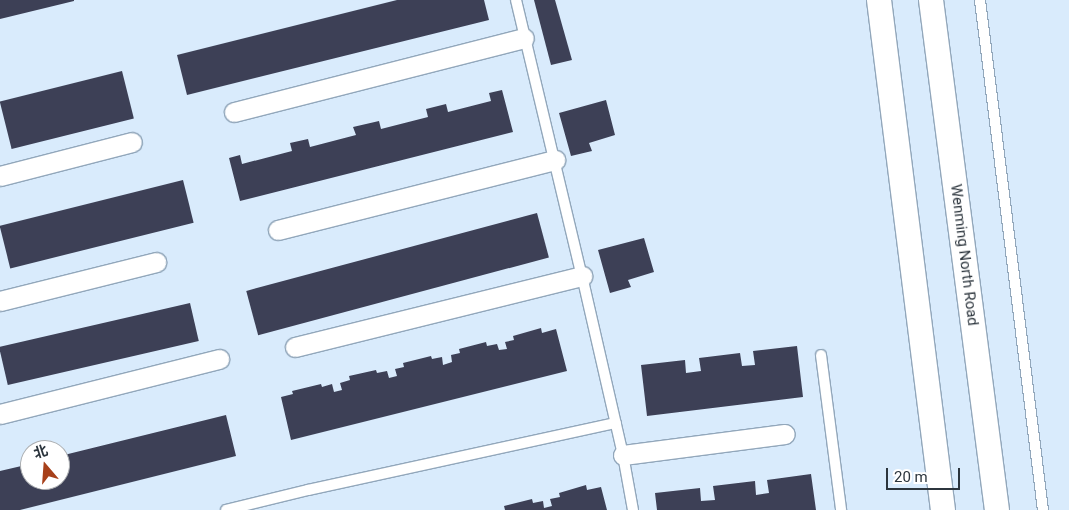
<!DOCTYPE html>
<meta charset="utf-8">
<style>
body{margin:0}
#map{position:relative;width:1069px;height:510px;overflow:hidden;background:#d9ebfc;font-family:Roboto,"Noto Sans SC",sans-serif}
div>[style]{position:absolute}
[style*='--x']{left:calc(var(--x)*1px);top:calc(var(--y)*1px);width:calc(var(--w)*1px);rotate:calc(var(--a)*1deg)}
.building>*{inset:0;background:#3d4056;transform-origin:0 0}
.roads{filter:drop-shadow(1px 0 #92a7bb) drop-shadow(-1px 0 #92a7bb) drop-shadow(0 1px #92a7bb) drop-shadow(0 -1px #92a7bb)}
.service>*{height:10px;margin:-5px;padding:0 5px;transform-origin:5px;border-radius:5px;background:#fff}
.minor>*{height:19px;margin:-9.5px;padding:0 9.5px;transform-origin:9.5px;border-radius:9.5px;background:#fff}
.tertiary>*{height:24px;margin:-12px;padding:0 12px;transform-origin:12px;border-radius:12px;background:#fff}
span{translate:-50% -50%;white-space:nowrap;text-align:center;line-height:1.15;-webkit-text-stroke:5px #fff;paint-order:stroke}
.street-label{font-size:15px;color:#2c353d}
.north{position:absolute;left:20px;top:440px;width:50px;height:50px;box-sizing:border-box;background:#fff;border:1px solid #abaeb1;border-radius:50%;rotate:342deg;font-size:14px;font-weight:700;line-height:20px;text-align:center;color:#2c353d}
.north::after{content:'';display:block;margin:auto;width:18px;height:22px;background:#a7401a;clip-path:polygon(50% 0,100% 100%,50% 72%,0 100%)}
.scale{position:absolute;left:886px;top:468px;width:74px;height:22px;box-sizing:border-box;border:2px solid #2c353d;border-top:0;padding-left:6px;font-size:15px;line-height:18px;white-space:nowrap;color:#2c353d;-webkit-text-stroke:4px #fff;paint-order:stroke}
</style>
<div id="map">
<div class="building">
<div style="clip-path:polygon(0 0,74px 0,74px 1px,0 19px)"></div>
<div style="clip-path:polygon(397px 0,484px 0,489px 20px,187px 95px,177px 55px)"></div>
<div style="clip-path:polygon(534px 0,555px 0,572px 60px,551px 65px)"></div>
<div style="left:122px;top:71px;width:49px;height:126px;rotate:76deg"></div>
<div style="clip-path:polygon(502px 90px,513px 132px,240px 201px,229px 158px,240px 155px,242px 164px,292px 151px,290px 143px,308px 139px,310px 147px,356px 135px,353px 127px,379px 121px,381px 129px,428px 117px,426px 109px,446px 104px,448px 112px,491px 101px,489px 93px)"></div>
<div style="clip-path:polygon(606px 100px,615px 135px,589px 143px,592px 151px,571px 156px,559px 113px)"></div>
<div style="left:183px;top:180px;width:44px;height:189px;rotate:76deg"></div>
<div style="left:537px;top:213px;width:46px;height:301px;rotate:75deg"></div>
<div style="clip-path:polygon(644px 238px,654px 272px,628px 280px,631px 287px,610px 293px,598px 250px)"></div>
<div style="left:190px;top:303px;width:39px;height:196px;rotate:77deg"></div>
<div style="clip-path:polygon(541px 328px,542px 333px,556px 329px,567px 371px,291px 440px,281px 397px,293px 394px,292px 391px,321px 384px,322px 387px,332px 384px,334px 392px,342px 390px,340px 383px,350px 380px,349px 376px,376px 370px,377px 373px,387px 371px,389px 378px,397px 376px,395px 369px,404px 367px,403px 363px,431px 356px,432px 359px,442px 357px,443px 365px,452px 362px,451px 355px,460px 353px,459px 349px,486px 342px,487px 346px,497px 344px,499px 350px,507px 349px,505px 342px,514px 340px,513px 336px)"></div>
<div style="clip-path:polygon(797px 346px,803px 397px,647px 416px,641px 365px,685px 360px,686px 373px,701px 371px,699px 358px,740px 353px,742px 366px,755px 365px,753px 351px)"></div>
<div style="clip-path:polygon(226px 415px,236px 456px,20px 510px,0 510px,0 471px,30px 464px,30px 480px,60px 480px,60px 456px)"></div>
<div style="clip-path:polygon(811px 474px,816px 510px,657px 510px,655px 493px,700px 488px,701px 501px,715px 500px,713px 486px,755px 481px,756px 495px,769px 493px,767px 480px)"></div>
<div style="clip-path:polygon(586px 485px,587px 490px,601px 487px,607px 510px,505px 510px,504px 506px,532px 499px,533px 503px,543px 501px,544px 508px,552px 506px,550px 499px,560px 497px,559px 493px)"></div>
</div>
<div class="roads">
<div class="service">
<div style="--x:516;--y:0;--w:284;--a:76.6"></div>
<div style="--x:582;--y:276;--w:184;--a:77.1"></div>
<div style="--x:623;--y:455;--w:56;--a:79.7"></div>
<div style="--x:980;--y:0;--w:514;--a:82.96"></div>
<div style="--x:821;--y:355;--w:156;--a:82.6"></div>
<div style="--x:226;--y:510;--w:84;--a:-13.7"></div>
<div style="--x:308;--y:490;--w:315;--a:-12.3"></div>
</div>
<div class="minor">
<div style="--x:234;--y:112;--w:299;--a:-14.3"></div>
<div style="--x:0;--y:176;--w:136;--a:-14.4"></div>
<div style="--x:278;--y:230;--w:286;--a:-14.2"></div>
<div style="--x:0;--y:301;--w:161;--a:-14"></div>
<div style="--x:295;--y:347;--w:296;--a:-13.9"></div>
<div style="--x:0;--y:414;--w:226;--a:-14.1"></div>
<div style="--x:623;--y:455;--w:163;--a:-7.4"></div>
</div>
<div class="tertiary">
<div style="--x:879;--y:0;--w:514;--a:82.85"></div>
<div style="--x:931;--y:0;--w:514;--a:82.63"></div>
</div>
</div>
<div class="street-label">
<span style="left:964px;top:255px;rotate:83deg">Wenming North Road</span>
</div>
<div class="north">北</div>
<div class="scale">20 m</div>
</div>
